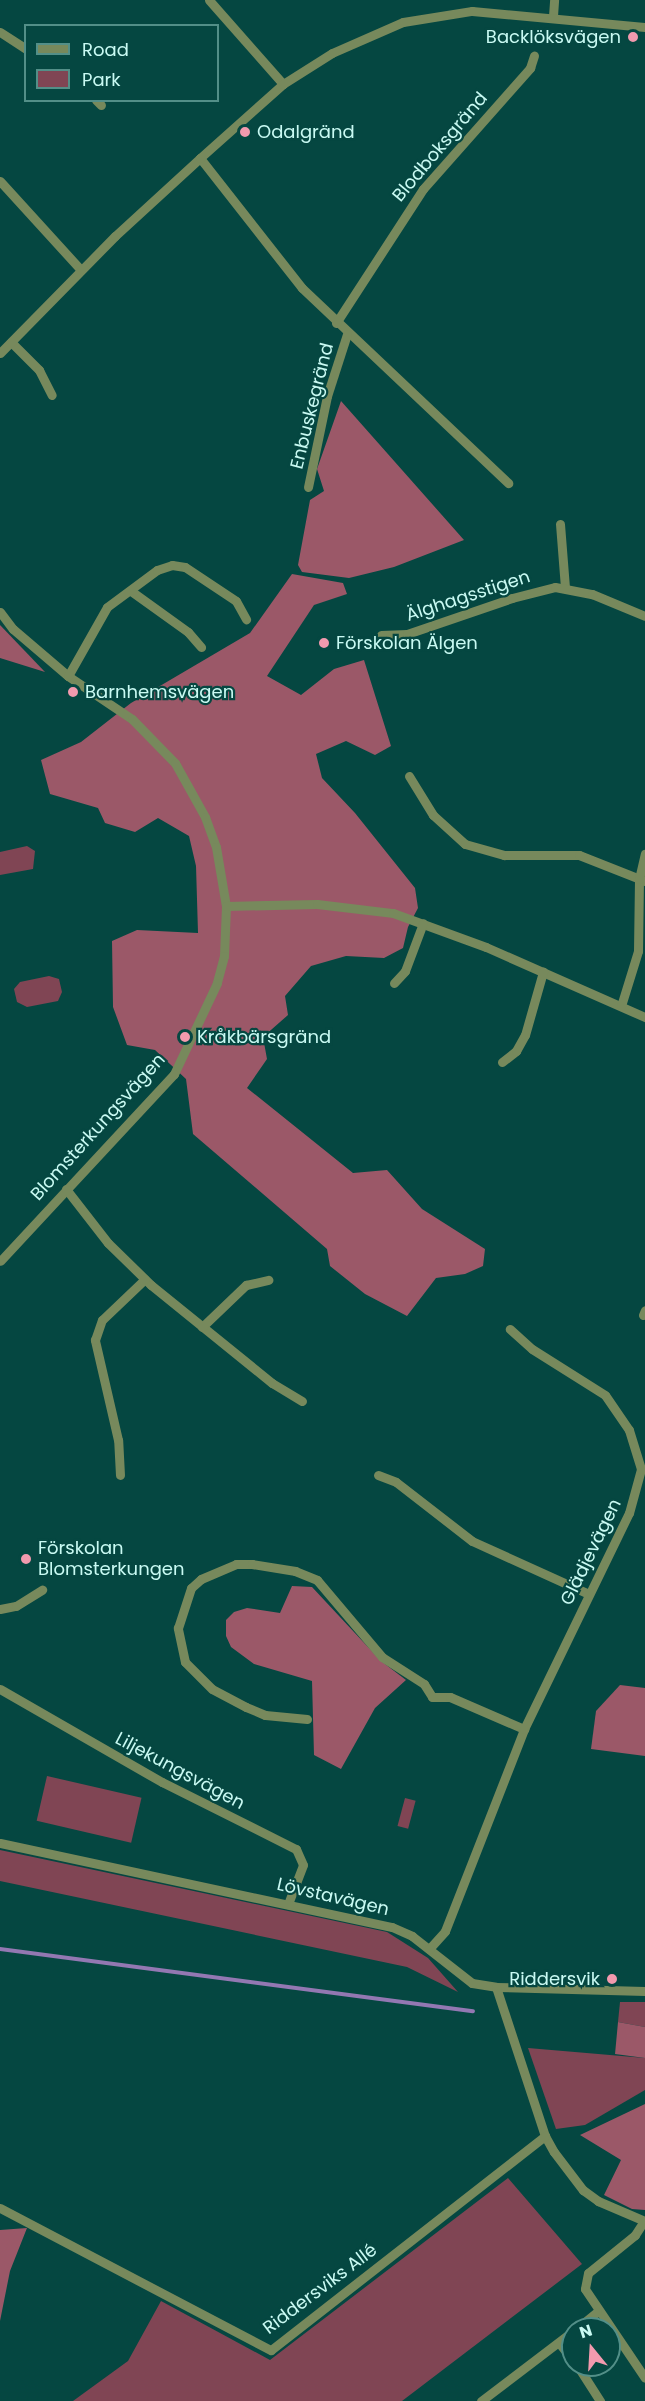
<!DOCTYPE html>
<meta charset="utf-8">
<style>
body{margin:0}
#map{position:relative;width:645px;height:2401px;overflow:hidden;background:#054741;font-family:Poppins,sans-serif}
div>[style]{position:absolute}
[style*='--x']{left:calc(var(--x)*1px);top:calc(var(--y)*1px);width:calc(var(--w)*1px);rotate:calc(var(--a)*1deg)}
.green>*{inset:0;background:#804554;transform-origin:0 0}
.forest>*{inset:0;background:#9b5868}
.stream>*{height:4px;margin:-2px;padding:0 2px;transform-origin:2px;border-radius:2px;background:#9378b2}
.minor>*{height:9px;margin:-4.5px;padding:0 4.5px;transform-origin:4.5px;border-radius:4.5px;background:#77895c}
.dots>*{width:16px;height:16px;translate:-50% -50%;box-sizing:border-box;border:3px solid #054741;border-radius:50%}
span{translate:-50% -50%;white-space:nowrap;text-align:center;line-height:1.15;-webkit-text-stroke:4.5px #054741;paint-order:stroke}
.poi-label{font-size:18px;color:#c9faf3}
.right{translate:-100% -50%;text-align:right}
.left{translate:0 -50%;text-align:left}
.street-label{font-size:18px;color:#c9faf3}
.legend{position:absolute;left:24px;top:24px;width:195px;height:78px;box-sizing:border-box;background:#054741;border:2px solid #538f88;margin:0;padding:8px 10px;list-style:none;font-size:18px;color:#c9faf3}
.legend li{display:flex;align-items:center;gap:12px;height:30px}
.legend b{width:30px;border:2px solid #538f88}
.north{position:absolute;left:561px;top:2317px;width:60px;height:60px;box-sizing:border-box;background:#054741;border:2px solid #538f88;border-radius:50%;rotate:342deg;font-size:16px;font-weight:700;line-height:24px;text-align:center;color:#c9faf3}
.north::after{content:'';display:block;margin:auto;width:21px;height:27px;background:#f29aae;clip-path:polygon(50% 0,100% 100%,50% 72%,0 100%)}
</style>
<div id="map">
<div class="green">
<div style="clip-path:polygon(27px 846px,35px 851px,33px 869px,0 875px,0 852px)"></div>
<div style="clip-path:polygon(49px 976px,59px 979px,62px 992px,58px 1001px,27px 1007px,17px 1002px,14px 989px,20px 982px)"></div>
<div style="left:47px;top:1776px;width:97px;height:46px;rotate:13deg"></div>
<div style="left:405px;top:1798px;width:11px;height:29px;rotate:15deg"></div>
<div style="clip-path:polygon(0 1850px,387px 1932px,428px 1958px,458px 1992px,407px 1967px,0 1881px)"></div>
<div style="clip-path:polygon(620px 2002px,645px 2002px,645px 2027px,618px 2022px)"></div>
<div style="clip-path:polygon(528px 2048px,645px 2058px,645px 2090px,585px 2125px,556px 2129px)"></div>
<div style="clip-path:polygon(508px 2178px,582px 2264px,402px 2401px,73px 2401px,128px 2361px,161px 2301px,270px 2360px)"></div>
</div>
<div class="forest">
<div style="clip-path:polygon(341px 401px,464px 540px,394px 567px,349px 578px,302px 572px,298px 565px,310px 500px,324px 491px,317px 469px)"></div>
<div style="clip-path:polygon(292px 574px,343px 583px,347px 594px,314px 605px,267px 676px,301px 695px,334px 669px,364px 660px,391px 746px,375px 755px,346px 741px,316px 754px,322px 778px,355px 813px,415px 888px,418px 908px,408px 927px,403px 948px,384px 958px,346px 956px,311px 966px,285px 996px,288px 1015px,263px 1037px,267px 1059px,247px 1088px,353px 1173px,387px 1170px,422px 1209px,485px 1249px,483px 1266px,465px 1274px,436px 1278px,407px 1316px,365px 1294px,330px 1266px,327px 1249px,193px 1134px,186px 1079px,155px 1050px,127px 1045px,113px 1007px,112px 941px,137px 930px,198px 933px,196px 866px,189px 836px,158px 818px,135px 832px,105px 823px,98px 808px,50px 794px,41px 760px,81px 742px,131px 703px,250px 633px)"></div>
<div style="clip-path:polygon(0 625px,45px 672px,0 658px)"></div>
<div style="clip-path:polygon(292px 1586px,312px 1587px,381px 1661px,406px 1680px,375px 1708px,341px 1769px,314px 1755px,312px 1681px,254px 1664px,231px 1647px,226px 1636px,226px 1620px,234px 1612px,247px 1608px,280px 1613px)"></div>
<div style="clip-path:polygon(620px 1685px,645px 1688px,645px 1756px,591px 1749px,596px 1711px)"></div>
<div style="clip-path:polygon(618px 2022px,645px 2027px,645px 2058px,615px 2054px)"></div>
<div style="clip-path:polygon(645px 2104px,645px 2210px,632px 2209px,604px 2195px,621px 2160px,580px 2135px)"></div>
<div style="clip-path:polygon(27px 2228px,10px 2271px,0 2321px,0 2230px)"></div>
</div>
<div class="stream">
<div style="--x:0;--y:1949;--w:477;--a:7.5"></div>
</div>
<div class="minor">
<div style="--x:209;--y:0;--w:112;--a:48.6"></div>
<div style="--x:553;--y:16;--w:16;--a:-86"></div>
<div style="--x:0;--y:32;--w:31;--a:33"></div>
<div style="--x:96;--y:100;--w:7;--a:45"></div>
<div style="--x:200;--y:158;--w:165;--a:51.9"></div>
<div style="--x:302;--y:288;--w:284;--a:43.4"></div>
<div style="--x:0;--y:181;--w:120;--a:47.7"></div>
<div style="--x:336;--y:323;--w:160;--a:-57"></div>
<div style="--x:423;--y:189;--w:162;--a:-48.5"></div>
<div style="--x:530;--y:68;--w:13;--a:-72"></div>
<div style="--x:11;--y:342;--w:40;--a:45"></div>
<div style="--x:39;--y:370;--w:28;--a:63"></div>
<div style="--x:0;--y:353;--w:164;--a:-45.5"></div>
<div style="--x:115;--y:236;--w:115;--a:-42.5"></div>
<div style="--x:200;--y:158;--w:111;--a:-41.7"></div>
<div style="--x:283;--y:84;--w:58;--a:-32.3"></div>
<div style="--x:332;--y:53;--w:77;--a:-23.6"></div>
<div style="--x:403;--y:22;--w:70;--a:-9.1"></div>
<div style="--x:472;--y:11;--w:174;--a:5.3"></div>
<div style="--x:308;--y:487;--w:93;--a:-78.2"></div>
<div style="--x:327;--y:396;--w:65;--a:-72.1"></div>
<div style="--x:560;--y:524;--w:63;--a:85.5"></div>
<div style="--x:131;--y:591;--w:70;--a:35.7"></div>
<div style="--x:188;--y:632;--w:20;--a:49"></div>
<div style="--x:0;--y:612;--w:21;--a:53"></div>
<div style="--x:13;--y:629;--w:72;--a:40.5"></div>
<div style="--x:68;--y:676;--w:77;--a:33.9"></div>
<div style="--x:132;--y:719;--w:62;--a:45.7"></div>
<div style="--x:175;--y:763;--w:62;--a:60.9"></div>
<div style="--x:205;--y:817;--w:32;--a:70"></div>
<div style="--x:216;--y:847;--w:60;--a:80.4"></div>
<div style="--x:226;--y:906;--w:50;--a:92.3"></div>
<div style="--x:224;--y:956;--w:28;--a:105"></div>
<div style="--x:217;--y:983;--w:101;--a:115.3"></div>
<div style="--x:174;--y:1074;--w:255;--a:132.9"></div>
<div style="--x:381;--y:635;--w:26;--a:-2"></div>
<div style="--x:407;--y:634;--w:111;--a:-18.9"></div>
<div style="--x:512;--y:598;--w:44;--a:-14.3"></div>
<div style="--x:555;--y:587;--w:38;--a:11"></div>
<div style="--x:592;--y:594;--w:57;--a:22.5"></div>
<div style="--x:68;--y:676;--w:79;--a:-60.5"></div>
<div style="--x:107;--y:607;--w:62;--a:-36.5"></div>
<div style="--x:157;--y:570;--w:16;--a:-18"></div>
<div style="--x:172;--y:565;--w:13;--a:9"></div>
<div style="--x:185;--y:567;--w:61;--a:33.7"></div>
<div style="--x:236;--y:601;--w:21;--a:61"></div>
<div style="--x:409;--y:776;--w:46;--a:58.4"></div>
<div style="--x:433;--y:815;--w:43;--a:42.2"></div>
<div style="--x:465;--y:844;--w:41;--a:15.8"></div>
<div style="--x:504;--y:855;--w:75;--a:0"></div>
<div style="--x:579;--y:855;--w:71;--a:21.5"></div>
<div style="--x:226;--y:906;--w:91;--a:-1.3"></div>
<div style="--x:317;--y:904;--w:77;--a:6.8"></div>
<div style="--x:393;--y:913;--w:99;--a:20.1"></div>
<div style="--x:486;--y:947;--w:174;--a:23.8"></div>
<div style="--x:394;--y:983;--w:16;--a:-47"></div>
<div style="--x:405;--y:971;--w:51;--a:-69.4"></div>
<div style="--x:621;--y:1006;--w:58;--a:-72.8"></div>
<div style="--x:638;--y:951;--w:72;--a:-89.2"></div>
<div style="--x:639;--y:879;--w:26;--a:-77"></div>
<div style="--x:502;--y:1062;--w:18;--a:-38"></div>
<div style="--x:516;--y:1051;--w:18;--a:-61"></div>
<div style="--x:525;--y:1035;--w:66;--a:-74.1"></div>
<div style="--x:66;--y:1189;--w:68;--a:52.1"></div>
<div style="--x:108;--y:1243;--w:60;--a:44.3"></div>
<div style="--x:151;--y:1285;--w:156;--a:39"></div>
<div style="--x:272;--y:1383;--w:35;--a:31"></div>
<div style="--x:643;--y:1315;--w:5;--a:-68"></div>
<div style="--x:202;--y:1327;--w:61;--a:-43.7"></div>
<div style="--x:246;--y:1285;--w:23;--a:-13"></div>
<div style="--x:120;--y:1475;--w:35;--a:-93"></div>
<div style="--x:118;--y:1440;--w:103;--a:-103"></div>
<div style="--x:95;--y:1340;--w:21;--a:-71"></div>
<div style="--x:102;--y:1320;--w:59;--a:-43.6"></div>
<div style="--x:378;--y:1475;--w:19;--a:21"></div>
<div style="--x:396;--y:1482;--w:96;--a:37.8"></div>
<div style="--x:472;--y:1541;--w:128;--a:24.4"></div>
<div style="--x:0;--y:1609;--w:16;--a:-11"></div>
<div style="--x:16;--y:1606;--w:31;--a:-32"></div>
<div style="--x:0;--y:1689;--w:187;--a:29.9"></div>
<div style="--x:162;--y:1782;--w:150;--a:26.6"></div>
<div style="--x:296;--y:1849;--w:17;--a:66"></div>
<div style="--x:303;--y:1865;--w:42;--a:111"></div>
<div style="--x:307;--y:1719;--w:42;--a:-174.6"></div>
<div style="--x:265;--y:1715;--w:21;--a:-157"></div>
<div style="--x:246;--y:1707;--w:38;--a:-152"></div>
<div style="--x:212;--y:1689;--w:38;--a:-135"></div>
<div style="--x:185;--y:1662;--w:35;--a:-102"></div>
<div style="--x:178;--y:1628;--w:42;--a:-72"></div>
<div style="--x:191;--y:1588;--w:13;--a:-42"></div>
<div style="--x:201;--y:1579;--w:38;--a:-23"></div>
<div style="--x:236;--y:1564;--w:16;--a:0"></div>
<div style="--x:252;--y:1564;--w:44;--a:9.2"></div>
<div style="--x:295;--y:1571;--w:24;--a:22"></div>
<div style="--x:317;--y:1580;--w:101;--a:49.8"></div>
<div style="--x:382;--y:1657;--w:50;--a:32.7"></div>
<div style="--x:424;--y:1684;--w:15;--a:58"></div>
<div style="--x:432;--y:1697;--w:18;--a:0"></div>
<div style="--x:450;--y:1697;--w:81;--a:23.4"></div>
<div style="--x:0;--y:1843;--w:401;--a:12.1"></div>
<div style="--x:392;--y:1927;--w:22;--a:24"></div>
<div style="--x:412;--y:1936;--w:76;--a:38.1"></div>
<div style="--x:472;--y:1983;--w:24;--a:9"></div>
<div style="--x:496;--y:1987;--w:149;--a:1.5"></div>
<div style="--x:429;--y:1949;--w:24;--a:-48"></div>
<div style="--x:445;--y:1931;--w:217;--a:-68.6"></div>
<div style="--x:524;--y:1729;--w:240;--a:-64.1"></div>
<div style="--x:629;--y:1513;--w:46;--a:-74.7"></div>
<div style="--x:641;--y:1469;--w:41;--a:-107.1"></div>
<div style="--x:629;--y:1430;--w:42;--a:-124.4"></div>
<div style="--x:605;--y:1395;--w:86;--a:-147.8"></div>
<div style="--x:532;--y:1349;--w:30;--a:-138"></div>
<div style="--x:496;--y:1987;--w:157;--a:71.8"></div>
<div style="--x:545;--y:2136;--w:18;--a:61"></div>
<div style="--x:554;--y:2152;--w:48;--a:52.7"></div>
<div style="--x:583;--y:2190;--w:19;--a:36"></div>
<div style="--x:598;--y:2201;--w:51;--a:23.1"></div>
<div style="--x:0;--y:2208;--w:306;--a:27.7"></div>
<div style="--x:271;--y:2350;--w:348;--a:-38"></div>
<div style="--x:644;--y:2221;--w:17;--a:123"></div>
<div style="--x:635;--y:2235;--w:60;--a:141"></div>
<div style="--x:588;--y:2273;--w:16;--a:101"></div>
<div style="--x:585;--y:2289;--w:107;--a:56"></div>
<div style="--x:576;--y:2329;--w:27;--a:-39"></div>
<div style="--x:559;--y:2343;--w:22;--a:51"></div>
<div style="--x:577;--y:2365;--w:43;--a:57.4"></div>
<div style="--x:481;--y:2401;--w:116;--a:-37.3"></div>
</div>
<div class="dots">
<div style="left:633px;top:37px;background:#f29aae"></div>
<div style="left:245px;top:132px;background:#f29aae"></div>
<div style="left:324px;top:643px;background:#f29aae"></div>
<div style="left:73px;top:692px;background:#f29aae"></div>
<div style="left:185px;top:1037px;background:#f29aae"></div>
<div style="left:26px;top:1559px;background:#f29aae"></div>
<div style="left:612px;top:1979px;background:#f29aae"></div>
</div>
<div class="poi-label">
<span class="right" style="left:621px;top:37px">Backlöksvägen</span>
<span class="left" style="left:257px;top:132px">Odalgränd</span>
<span class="left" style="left:336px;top:643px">Förskolan Älgen</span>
<span class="left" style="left:85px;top:692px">Barnhemsvägen</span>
<span class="left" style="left:197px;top:1037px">Kråkbärsgränd</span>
<span class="left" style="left:38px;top:1559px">Förskolan<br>Blomsterkungen</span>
<span class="right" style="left:600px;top:1979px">Riddersvik</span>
</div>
<div class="street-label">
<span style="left:440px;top:147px;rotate:-50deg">Blodboksgränd</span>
<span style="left:312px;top:406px;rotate:-76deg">Enbuskegränd</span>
<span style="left:468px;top:596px;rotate:-18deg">Älghagsstigen</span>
<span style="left:98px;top:1127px;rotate:-48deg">Blomsterkungsvägen</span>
<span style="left:591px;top:1552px;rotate:-64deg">Glädjevägen</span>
<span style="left:180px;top:1771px;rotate:28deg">Liljekungsvägen</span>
<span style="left:333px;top:1897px;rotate:13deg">Lövstavägen</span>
<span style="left:320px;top:2289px;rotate:-37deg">Riddersviks Allé</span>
</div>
<ul class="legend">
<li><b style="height:8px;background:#77895c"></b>Road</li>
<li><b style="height:16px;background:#804554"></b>Park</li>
</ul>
<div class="north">N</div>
</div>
